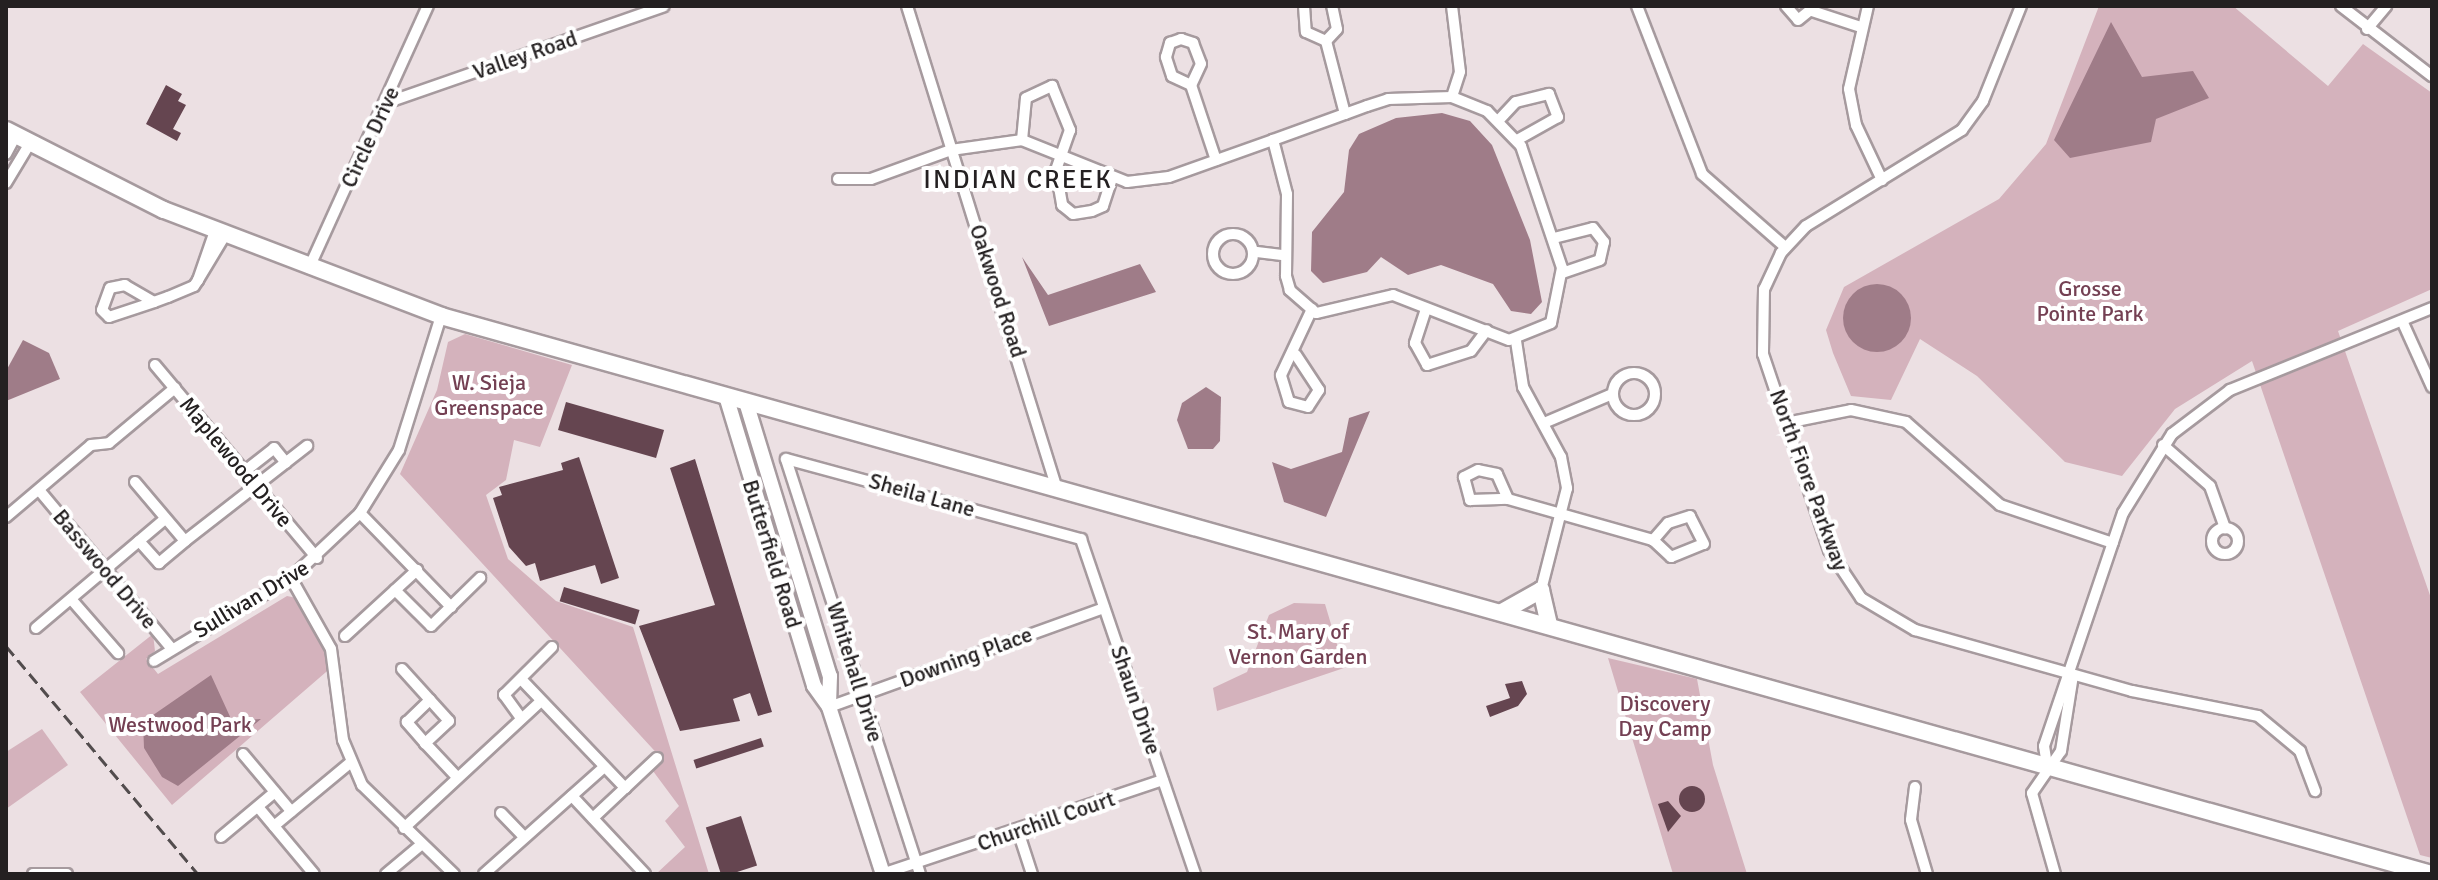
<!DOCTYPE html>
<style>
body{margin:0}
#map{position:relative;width:2438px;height:880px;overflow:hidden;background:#ece0e3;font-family:Signika,sans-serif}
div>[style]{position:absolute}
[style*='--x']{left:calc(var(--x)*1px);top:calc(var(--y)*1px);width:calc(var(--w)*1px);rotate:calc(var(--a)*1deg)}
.green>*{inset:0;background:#d4b2bc}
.water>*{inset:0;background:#9f7c88}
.round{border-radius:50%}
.building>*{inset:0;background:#654550;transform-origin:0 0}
.roads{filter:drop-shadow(2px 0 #a69a9e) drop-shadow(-2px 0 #a69a9e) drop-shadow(0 2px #a69a9e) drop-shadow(0 -2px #a69a9e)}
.minor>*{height:10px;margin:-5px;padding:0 5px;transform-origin:5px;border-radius:5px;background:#fff}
.minor>.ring{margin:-5px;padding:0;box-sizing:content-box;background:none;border:10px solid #fff;border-radius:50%}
.secondary>*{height:14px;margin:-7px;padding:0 7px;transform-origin:7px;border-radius:7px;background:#fff}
.primary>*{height:16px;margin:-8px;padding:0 8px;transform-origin:8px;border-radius:8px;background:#fff}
.rail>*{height:3px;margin-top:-1.5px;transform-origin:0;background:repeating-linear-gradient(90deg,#524c4d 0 12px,transparent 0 18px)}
span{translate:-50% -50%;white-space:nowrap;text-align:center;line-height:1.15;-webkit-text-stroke:8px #fff;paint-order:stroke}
.street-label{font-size:22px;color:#242021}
.park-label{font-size:22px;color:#744053}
.quarter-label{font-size:26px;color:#242021;letter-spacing:2px}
.frame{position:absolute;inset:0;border:8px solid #242021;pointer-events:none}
</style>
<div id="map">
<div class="green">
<div style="clip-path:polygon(2099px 6px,2233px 6px,2328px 86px,2363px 44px,2432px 93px,2432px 289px,2338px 331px,2432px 601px,2432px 858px,2420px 855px,2252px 361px,2175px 409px,2122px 476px,2065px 462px,1977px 376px,1920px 339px,1891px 400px,1851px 396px,1833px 353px,1826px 330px,1844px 287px,1999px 199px,2046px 144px)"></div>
<div style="clip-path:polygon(465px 334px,572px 365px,540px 447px,514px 440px,506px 480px,486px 495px,508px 559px,556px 601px,633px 627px,709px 874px,656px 874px,685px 847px,665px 821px,679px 806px,653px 771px,663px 760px,400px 474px,437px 390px,448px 342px)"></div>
<div style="clip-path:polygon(287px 596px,297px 598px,315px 624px,333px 666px,172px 805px,80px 692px,153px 634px,155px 651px,146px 659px,158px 674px)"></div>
<div style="clip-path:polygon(1294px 603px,1325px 604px,1344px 668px,1217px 711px,1213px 688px,1247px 672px,1269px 615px)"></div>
<div style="clip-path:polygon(1608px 658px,1697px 679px,1713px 765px,1747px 874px,1673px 874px)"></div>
<div style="clip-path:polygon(42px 729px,68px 765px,6px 809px,6px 752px)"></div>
</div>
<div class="water">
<div style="clip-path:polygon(2111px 22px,2142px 77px,2193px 71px,2209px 98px,2156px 119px,2151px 142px,2070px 158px,2054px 140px)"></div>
<div style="clip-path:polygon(1442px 113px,1470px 121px,1492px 145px,1530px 240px,1542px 302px,1531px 314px,1511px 311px,1493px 284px,1441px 265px,1408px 275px,1381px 257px,1367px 272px,1323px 283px,1311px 271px,1312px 232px,1344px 192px,1349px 150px,1359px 134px,1396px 118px)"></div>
<div style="clip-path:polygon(1022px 257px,1048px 295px,1140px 264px,1156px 292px,1049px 326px)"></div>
<div class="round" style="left:1843px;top:284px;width:68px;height:68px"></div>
<div style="clip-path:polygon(23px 340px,49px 353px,60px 379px,6px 401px,6px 371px)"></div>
<div style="clip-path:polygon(1206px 387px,1221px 397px,1220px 441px,1213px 449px,1188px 449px,1177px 420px,1182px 403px)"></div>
<div style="clip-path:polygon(1370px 411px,1326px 517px,1284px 502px,1272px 462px,1291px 469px,1342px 452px,1349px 418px)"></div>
<div style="clip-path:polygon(211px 675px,232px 721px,261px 719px,178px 786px,162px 777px,144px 748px,143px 722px)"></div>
</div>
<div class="building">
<div style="clip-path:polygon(166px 85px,182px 94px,178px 101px,186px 105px,173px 129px,181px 133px,177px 141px,146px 124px)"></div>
<div style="left:566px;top:402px;width:102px;height:29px;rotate:16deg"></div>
<div style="clip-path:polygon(579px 457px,619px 578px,601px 584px,595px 565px,540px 581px,535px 563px,526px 566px,509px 547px,493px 498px,502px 495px,499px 487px,563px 470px,561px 463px)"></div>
<div style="clip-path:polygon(695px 459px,772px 712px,758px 716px,750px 693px,733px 699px,740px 721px,680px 731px,639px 626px,715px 605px,670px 468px)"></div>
<div style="left:564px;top:587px;width:79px;height:15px;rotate:17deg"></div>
<div style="clip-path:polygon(1522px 681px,1527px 694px,1518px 706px,1490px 717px,1486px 706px,1510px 698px,1505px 684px)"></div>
<div style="left:761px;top:738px;width:9px;height:71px;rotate:72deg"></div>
<div class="round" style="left:1679px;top:786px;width:26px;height:26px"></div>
<div style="clip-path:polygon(1668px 801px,1681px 816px,1668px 832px,1658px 804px)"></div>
<div style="left:741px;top:816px;width:52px;height:37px;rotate:72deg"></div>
</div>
<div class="roads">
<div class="minor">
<div style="--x:907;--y:6;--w:503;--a:72.75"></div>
<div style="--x:1304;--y:6;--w:26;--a:86"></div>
<div style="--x:1306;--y:32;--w:22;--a:24"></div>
<div style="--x:1452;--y:6;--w:66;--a:83.1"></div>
<div style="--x:1460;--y:72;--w:26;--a:108"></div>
<div style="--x:1637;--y:6;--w:180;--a:68.8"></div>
<div style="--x:1702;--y:174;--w:111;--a:41.3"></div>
<div style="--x:1786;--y:6;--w:18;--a:49"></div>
<div style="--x:1798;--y:20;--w:19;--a:-39"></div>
<div style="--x:1868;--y:6;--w:85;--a:102.9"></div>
<div style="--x:1849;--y:89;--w:37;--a:79"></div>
<div style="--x:1856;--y:125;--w:61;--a:64.7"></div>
<div style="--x:2021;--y:6;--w:102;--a:111.8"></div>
<div style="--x:1983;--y:101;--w:36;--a:126"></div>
<div style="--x:1962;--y:130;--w:183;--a:148.4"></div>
<div style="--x:1806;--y:226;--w:37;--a:133"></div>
<div style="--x:1781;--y:253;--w:40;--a:115"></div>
<div style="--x:1764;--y:289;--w:65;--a:90.9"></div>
<div style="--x:1763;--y:354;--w:207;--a:71.4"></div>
<div style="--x:1829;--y:550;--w:58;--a:56.3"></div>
<div style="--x:1861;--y:598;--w:63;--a:30.7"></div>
<div style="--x:1915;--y:630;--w:225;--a:15.7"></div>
<div style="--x:2132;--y:691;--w:128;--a:11.2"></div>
<div style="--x:2258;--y:716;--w:55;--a:39.8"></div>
<div style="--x:2300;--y:751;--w:43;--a:69.4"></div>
<div style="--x:2341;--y:6;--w:115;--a:37.6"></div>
<div style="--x:1812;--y:11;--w:52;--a:18.1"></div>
<div style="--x:2367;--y:29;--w:30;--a:-50"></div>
<div style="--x:1181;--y:39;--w:13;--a:18"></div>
<div style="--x:1193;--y:43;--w:22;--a:69"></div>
<div style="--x:1201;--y:64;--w:23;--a:115"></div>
<div style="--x:1191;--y:85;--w:21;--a:-155"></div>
<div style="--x:1172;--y:76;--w:20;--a:-108"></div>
<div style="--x:1166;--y:57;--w:15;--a:-74"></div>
<div style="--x:1170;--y:43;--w:12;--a:-20"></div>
<div style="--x:1326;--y:41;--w:75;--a:75.4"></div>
<div style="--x:1326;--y:41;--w:16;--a:-47"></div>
<div style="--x:1337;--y:29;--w:24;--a:-102"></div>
<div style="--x:1191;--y:85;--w:79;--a:71.6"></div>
<div style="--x:386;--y:103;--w:294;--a:-19.2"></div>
<div style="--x:1498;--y:121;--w:26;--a:-47"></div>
<div style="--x:1516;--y:102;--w:34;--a:-14"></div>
<div style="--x:1549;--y:94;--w:25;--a:69"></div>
<div style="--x:1558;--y:117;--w:47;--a:150.7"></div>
<div style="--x:1022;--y:140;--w:42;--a:-84.6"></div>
<div style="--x:1026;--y:98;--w:29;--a:-25"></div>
<div style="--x:1052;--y:86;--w:48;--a:67.8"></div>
<div style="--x:1070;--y:130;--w:42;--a:109.3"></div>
<div style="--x:1056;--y:170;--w:36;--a:80"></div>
<div style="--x:1062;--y:205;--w:14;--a:39"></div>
<div style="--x:1073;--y:214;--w:19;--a:-9"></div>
<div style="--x:1092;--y:211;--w:12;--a:-24"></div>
<div style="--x:1103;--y:206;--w:29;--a:-72"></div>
<div style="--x:6;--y:154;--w:21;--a:-62"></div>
<div style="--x:838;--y:179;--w:33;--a:0"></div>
<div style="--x:871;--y:179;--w:85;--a:-19.9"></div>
<div style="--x:951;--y:150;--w:72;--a:-8"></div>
<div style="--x:1022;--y:140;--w:113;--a:21.8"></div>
<div style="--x:1127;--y:182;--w:42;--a:-6.8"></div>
<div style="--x:1169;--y:177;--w:110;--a:-19.6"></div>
<div style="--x:1273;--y:140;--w:77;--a:-19.9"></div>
<div style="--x:1345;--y:114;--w:23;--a:-20"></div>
<div style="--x:1367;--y:106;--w:22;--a:-18"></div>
<div style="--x:1388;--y:99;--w:64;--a:-1.8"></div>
<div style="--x:1452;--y:97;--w:38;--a:22"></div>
<div style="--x:1487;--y:111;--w:49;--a:45.8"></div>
<div style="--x:1521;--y:146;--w:129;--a:71.4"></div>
<div style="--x:1562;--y:268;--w:56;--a:101.3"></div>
<div style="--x:1551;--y:323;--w:45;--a:158"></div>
<div style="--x:1509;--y:340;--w:124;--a:-158.8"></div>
<div style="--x:1393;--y:295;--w:79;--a:166.8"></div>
<div style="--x:1316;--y:313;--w:35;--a:-139"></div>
<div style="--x:1290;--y:290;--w:15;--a:-106"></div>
<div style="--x:1286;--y:276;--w:82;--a:-89.3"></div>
<div style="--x:1287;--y:194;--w:56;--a:-104.5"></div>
<div style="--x:6;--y:183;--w:47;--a:-59"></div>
<div style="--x:215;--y:231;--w:52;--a:109.1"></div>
<div style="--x:198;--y:280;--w:52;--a:-59"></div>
<div class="ring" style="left:1213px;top:234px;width:30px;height:30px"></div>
<div style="--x:1554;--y:238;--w:40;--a:-14.4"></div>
<div style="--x:1593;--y:228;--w:18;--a:52"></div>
<div style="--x:1604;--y:242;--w:18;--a:103"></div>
<div style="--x:1600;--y:260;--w:40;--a:161.1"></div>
<div style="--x:1257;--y:252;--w:25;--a:7"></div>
<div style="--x:309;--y:268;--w:288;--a:-65.6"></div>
<div style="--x:154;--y:302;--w:34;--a:-150"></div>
<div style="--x:125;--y:285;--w:15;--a:169"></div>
<div style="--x:110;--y:288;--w:23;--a:110"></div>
<div style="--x:102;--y:310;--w:10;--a:45"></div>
<div style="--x:109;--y:317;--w:47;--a:-18.4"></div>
<div style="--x:154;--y:302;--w:15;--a:-20"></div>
<div style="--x:168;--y:297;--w:28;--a:-23"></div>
<div style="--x:194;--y:286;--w:7;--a:-56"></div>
<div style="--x:1426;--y:309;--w:36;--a:108"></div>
<div style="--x:1415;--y:343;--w:25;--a:61"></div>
<div style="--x:1427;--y:365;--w:46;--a:-17.7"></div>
<div style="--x:1471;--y:351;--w:26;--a:-53"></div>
<div style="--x:2404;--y:325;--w:68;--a:65.7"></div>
<div style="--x:1516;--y:341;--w:47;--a:81.3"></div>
<div style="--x:1523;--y:387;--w:80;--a:61.5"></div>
<div style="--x:1561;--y:457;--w:32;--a:79"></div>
<div style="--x:1567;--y:488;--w:105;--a:104.3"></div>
<div style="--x:1296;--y:355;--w:42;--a:56.7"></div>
<div style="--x:1319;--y:390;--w:20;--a:123"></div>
<div style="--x:1308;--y:407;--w:20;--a:-165"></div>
<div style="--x:1289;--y:402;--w:28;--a:-107"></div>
<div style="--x:1281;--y:375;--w:73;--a:-64.8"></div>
<div style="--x:155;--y:365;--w:252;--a:50"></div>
<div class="ring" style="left:1613px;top:373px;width:32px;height:32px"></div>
<div style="--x:1544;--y:423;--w:72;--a:-23"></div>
<div style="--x:1786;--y:423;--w:66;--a:-11.3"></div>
<div style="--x:1851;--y:410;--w:56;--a:12.3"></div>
<div style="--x:1906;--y:422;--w:125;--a:41.4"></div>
<div style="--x:2000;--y:505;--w:119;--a:18.6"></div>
<div style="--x:2163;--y:445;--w:62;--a:41.1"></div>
<div style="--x:2210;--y:486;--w:45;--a:70.3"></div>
<div style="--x:245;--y:471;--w:37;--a:-38"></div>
<div style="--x:274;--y:448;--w:19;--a:51"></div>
<div style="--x:135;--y:482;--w:77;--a:49.7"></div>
<div style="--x:185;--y:541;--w:155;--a:-37.9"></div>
<div style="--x:39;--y:490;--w:206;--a:50.1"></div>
<div style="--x:1508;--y:499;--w:27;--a:-114"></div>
<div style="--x:1497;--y:474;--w:19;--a:-168"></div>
<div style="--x:1478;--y:470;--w:16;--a:153"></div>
<div style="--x:1464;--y:477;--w:24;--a:75"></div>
<div style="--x:1470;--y:500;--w:38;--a:-2"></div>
<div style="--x:1508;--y:499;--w:151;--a:15.8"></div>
<div style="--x:1653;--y:540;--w:25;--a:43"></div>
<div style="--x:1671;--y:557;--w:35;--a:-22"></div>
<div style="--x:1704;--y:544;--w:31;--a:-117"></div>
<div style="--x:1690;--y:516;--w:23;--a:162"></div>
<div style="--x:1668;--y:523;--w:23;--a:131"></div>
<div style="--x:360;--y:513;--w:131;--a:45.9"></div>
<div style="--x:6;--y:517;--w:111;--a:-40.3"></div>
<div style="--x:91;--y:445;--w:18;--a:-6"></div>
<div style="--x:109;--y:443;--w:86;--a:-39.8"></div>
<div class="ring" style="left:2212px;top:528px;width:16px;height:16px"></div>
<div style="--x:139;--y:541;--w:30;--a:48"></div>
<div style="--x:159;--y:563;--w:34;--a:-40"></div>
<div style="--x:291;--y:578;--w:81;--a:60.6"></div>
<div style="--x:331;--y:649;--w:92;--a:82.5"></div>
<div style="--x:343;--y:740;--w:49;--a:67.1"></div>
<div style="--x:362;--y:785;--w:128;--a:44.1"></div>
<div style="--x:395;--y:590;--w:51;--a:45"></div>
<div style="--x:431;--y:626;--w:69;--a:-44.4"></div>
<div style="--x:71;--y:599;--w:72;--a:49"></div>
<div style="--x:36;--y:628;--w:169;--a:-40.2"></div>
<div style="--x:345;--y:636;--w:98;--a:-42.5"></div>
<div style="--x:154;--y:661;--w:160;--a:-31.2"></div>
<div style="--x:291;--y:578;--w:95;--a:-43.3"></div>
<div style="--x:360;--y:513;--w:74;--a:-58.2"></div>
<div style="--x:399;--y:450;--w:140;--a:-72.6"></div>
<div style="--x:402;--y:669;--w:70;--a:47.9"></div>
<div style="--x:449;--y:721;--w:33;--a:137"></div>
<div style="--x:425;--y:743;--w:47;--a:46.7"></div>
<div style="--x:521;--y:679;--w:151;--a:46.3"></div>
<div style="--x:625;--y:788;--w:44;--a:-43.2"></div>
<div style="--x:829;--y:707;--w:292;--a:-19.8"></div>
<div style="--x:521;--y:718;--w:29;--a:-126"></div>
<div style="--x:504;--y:695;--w:68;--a:-45"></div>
<div style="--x:425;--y:743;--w:28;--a:-131"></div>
<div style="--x:407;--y:722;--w:32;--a:-44"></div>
<div style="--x:243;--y:754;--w:75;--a:49.9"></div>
<div style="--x:2047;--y:765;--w:19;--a:-99"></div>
<div style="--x:2044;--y:746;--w:246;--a:-71.3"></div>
<div style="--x:2123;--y:513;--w:93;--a:-58.2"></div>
<div style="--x:2172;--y:434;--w:73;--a:-37.2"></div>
<div style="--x:2230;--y:390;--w:218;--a:-22.1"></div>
<div style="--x:1915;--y:787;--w:33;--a:97"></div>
<div style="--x:1911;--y:820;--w:56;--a:73.5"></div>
<div style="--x:572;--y:796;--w:107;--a:46.9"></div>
<div style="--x:258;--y:807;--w:87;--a:50.1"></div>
<div style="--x:501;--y:813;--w:33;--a:46"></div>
<div style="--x:593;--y:818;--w:44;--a:-43.2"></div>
<div style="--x:274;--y:826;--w:100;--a:-39.7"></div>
<div style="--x:404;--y:828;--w:187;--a:-42.8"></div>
<div style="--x:1018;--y:831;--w:45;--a:72"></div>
<div style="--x:221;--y:837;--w:70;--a:-39.8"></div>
<div style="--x:33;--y:874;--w:34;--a:0"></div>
<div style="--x:386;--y:874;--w:47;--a:-39.8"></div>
<div style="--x:484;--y:874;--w:161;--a:-41.7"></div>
<div style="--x:882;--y:874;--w:296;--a:-18.5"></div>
<div style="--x:920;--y:874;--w:436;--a:-107.9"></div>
<div style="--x:786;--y:459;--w:306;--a:15.2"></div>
<div style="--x:1081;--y:539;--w:354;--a:71.2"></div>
<div style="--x:2055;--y:874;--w:84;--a:-105.9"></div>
<div style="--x:2032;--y:793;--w:51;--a:-55.4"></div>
<div style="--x:2061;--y:751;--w:77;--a:-81"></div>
</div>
<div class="secondary">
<div style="--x:726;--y:396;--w:303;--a:73.1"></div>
<div style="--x:814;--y:686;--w:26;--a:54"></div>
<div style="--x:829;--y:707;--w:176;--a:72.1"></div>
<div style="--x:746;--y:402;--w:287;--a:73"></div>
<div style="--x:830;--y:676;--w:30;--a:92"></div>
</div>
<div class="primary">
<div style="--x:6;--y:130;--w:177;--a:26.9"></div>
<div style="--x:164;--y:210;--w:297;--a:20.9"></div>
<div style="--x:441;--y:316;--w:2067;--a:15.66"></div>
<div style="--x:1502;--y:612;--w:45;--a:-29.4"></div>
<div style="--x:1541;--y:590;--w:35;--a:77"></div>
</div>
</div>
<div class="rail">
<div style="--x:6;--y:646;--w:298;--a:49.9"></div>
</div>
<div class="street-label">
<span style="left:525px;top:55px;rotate:-19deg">Valley Road</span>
<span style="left:370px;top:137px;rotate:-65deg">Circle Drive</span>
<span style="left:998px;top:291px;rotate:72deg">Oakwood Road</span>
<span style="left:236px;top:462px;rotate:50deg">Maplewood Drive</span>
<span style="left:1809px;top:480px;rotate:70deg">North Fiore Parkway</span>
<span style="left:922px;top:495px;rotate:16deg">Sheila Lane</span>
<span style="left:772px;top:554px;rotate:73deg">Butterfield Road</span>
<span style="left:105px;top:569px;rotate:50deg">Basswood Drive</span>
<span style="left:251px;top:599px;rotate:-31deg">Sullivan Drive</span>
<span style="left:966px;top:657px;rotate:-20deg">Downing Place</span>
<span style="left:855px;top:672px;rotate:73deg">Whitehall Drive</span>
<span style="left:1136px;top:700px;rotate:71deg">Shaun Drive</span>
<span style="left:1046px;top:821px;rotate:-19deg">Churchill Court</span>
</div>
<div class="park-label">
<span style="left:2090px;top:301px">Grosse<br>Pointe Park</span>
<span style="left:489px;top:395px">W. Sieja<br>Greenspace</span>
<span style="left:1298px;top:644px">St. Mary of<br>Vernon Garden</span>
<span style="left:1665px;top:716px">Discovery<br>Day Camp</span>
<span style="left:180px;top:725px">Westwood Park</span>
</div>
<div class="quarter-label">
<span style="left:1018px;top:181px">INDIAN CREEK</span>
</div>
<div class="frame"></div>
</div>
